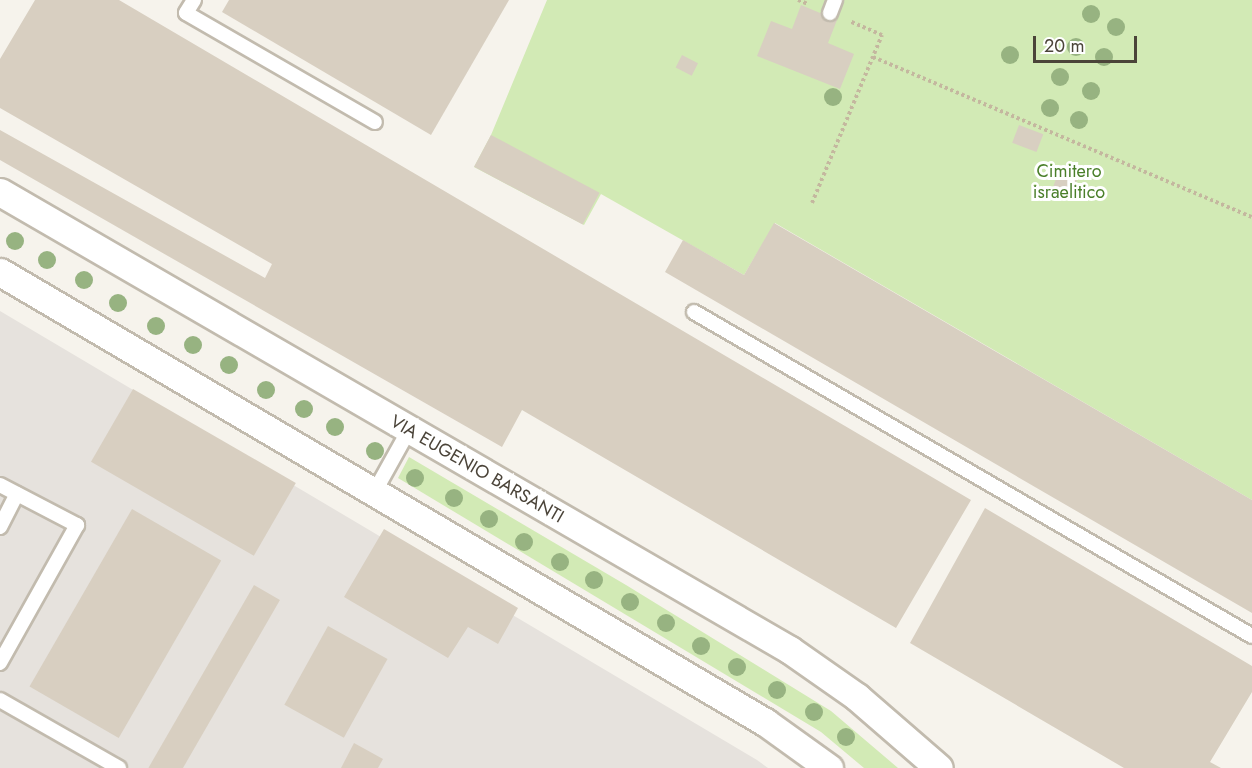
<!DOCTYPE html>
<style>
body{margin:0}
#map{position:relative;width:1252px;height:768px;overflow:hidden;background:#f6f3ec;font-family:Jost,sans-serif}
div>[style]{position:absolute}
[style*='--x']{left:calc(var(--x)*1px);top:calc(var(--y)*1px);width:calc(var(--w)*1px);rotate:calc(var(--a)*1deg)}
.industrial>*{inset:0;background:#e6e2dd}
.green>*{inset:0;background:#d2eab5}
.building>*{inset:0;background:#d8cfc1;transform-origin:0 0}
.path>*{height:4px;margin-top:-2px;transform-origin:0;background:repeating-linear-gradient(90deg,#c4b79f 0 3px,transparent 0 6px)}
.roads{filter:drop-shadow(2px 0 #c2bbae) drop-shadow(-2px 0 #c2bbae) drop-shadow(0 2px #c2bbae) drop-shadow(0 -2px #c2bbae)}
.lane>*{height:14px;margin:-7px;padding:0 7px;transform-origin:7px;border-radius:7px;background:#fff}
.street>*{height:27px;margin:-13.5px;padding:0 13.5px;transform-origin:13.5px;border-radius:13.5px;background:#fff}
.trees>*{width:18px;height:18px;margin:-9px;border-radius:50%;background:#97b381}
span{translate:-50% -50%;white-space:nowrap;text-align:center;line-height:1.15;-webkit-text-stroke:6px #fff;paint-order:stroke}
.park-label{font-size:18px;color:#4a7f2a}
.street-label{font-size:18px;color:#4b4439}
.scale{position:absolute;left:1033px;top:36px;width:104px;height:27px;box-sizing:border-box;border:3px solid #4b4439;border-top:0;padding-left:8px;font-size:18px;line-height:21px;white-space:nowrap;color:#4b4439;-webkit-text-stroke:4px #fff;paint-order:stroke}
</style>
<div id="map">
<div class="industrial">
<div style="clip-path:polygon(0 311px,757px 760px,768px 768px,0 768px)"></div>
</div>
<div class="green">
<div style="clip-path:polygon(547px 0,1252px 0,1252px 500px,775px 223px,744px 275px,601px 194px,584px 225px,474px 167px,491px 135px)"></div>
<div style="clip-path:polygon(409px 457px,626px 585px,831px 711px,898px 768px,864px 768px,821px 732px,398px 478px)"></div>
</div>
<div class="building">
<div style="clip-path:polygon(35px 0,119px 0,971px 500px,896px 628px,522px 410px,502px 447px,0 160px,0 130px,265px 278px,272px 264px,0 108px,0 59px)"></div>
<div style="clip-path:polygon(229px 0,509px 0,431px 135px,222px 12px)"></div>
<div style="clip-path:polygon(801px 5px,837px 20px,828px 43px,854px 54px,840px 89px,757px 56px,771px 21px,792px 29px)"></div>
<div style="left:682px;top:55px;width:18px;height:14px;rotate:27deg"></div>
<div style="left:1019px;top:125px;width:26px;height:19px;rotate:21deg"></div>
<div style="left:491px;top:135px;width:123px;height:36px;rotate:28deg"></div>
<div style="left:1060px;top:168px;width:20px;height:20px;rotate:20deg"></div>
<div style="clip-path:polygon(774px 223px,1252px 500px,1252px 613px,665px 272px,683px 240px,744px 275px)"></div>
<div style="left:133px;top:389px;width:188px;height:84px;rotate:30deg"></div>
<div style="clip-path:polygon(985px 508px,1252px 666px,1252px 692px,1210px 762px,1221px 768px,1124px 768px,910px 643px)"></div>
<div style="left:132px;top:509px;width:103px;height:205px;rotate:30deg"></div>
<div style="clip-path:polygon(384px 529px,518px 608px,498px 644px,468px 627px,448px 658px,344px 597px)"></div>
<div style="left:254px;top:585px;width:30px;height:211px;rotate:30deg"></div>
<div style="left:328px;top:626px;width:68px;height:90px;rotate:29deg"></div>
<div style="clip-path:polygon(354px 743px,383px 759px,378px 768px,341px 768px)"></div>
</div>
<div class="path">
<div style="--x:798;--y:0;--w:11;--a:22"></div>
<div style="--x:873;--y:57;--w:411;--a:22.9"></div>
<div style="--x:812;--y:203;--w:182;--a:-67.4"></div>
<div style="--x:882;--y:35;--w:34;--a:-157"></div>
</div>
<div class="roads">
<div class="lane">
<div style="--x:194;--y:0;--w:15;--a:122"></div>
<div style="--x:186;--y:13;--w:218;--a:30"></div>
<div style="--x:830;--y:13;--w:14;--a:-69"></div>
<div style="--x:694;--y:312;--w:645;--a:30.14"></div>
<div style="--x:0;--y:485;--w:87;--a:27.5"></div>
<div style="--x:77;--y:525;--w:158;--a:119.2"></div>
<div style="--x:375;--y:491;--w:70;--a:-60.9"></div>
<div style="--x:0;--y:527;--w:37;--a:-63"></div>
<div style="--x:0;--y:700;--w:137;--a:29.7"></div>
</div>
<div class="street">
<div style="--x:0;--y:192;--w:913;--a:30.1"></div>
<div style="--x:790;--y:650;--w:82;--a:35"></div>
<div style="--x:857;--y:697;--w:108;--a:40.9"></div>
<div style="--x:0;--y:272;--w:888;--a:30.47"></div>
<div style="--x:765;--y:722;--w:79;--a:35.7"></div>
</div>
</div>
<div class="trees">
<div style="left:1091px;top:14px"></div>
<div style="left:1116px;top:27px"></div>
<div style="left:1076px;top:47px"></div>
<div style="left:1010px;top:55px"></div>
<div style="left:1104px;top:57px"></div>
<div style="left:1060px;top:77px"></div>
<div style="left:1091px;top:91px"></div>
<div style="left:833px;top:97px"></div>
<div style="left:1050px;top:108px"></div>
<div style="left:1079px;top:120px"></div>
<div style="left:15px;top:241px"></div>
<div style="left:47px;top:260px"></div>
<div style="left:84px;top:280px"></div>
<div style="left:118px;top:303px"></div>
<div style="left:156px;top:326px"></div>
<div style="left:193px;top:345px"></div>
<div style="left:229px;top:365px"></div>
<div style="left:266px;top:390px"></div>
<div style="left:304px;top:409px"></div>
<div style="left:335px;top:427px"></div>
<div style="left:375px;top:451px"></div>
<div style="left:415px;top:478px"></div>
<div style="left:454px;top:498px"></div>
<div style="left:489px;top:519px"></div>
<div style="left:524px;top:542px"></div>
<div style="left:560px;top:562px"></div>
<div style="left:594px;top:580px"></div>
<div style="left:630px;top:602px"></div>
<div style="left:666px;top:623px"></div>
<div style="left:701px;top:646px"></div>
<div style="left:737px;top:667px"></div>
<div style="left:777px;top:690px"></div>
<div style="left:814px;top:712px"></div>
<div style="left:846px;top:737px"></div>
</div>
<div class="park-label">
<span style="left:1069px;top:182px">Cimitero<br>israelitico</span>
</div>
<div class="street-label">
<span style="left:477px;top:469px;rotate:30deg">VIA EUGENIO BARSANTI</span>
</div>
<div class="scale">20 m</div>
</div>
